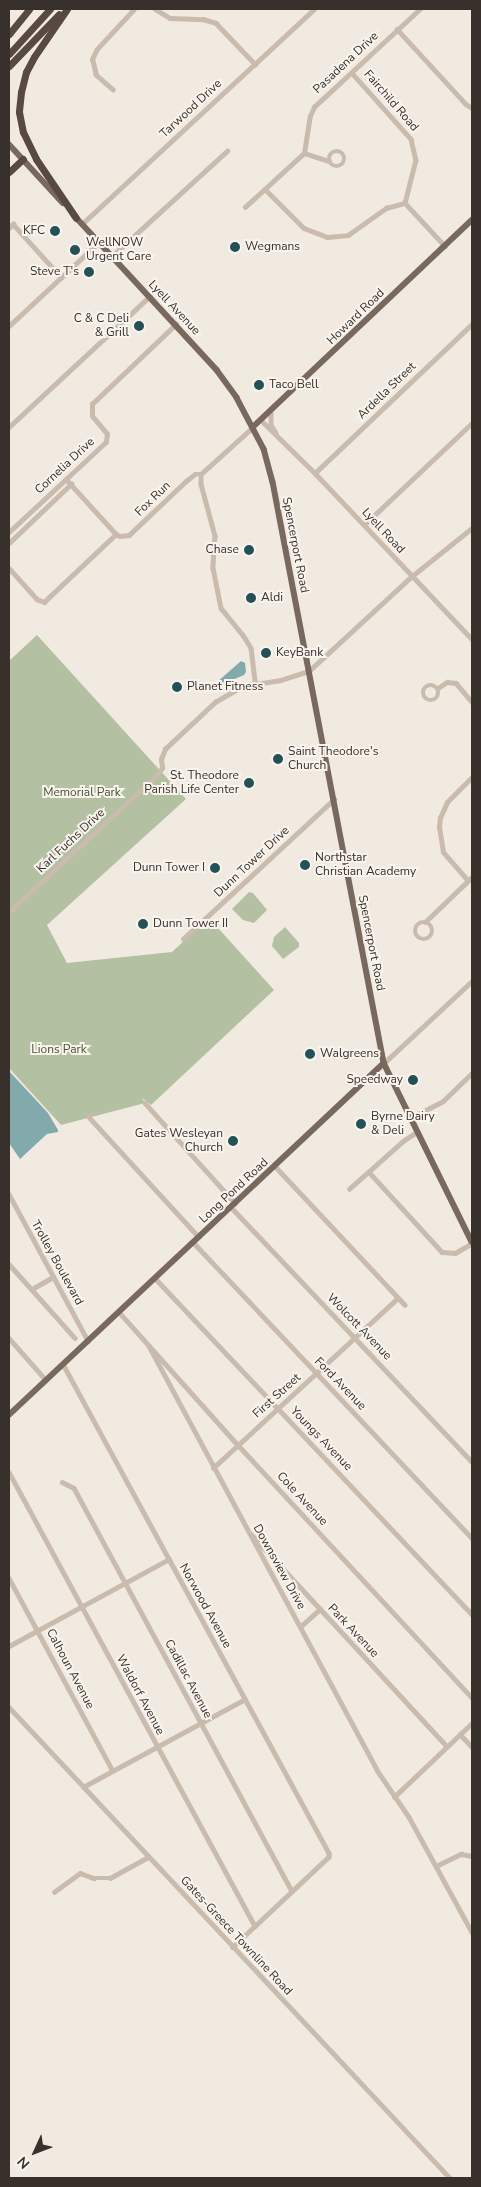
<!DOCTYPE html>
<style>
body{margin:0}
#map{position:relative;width:481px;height:2187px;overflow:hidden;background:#f1eae1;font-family:"Nunito Sans",sans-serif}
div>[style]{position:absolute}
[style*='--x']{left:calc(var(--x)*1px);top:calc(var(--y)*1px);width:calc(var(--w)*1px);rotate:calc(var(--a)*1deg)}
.green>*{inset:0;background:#b4c0a2}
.water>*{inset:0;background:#82a9ac}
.minor>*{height:4.5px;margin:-2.25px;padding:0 2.25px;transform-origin:2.25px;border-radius:2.25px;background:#c9bbad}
.minor>.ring{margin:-2.25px;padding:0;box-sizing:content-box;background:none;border:4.5px solid #c9bbad;border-radius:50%}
.major>*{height:5.5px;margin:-2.75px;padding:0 2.75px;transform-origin:2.75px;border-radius:2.75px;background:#78685e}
.highway>*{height:7px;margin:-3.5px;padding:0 3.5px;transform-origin:3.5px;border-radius:3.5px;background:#584a43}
.dots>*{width:14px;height:14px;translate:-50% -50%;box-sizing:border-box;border:2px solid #f9f4ed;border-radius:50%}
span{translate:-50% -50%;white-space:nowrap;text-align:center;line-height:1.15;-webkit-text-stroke:4px #f9f4ed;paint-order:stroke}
.street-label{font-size:12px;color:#38302b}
.poi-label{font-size:12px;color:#38302b}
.right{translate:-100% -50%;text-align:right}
.left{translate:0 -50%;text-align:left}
.park-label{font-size:12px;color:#465431}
.frame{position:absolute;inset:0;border:10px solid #38302b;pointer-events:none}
.north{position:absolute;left:10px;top:2127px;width:50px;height:50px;-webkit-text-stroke:4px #f9f4ed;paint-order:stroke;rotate:227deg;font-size:14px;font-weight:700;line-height:20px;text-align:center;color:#38302b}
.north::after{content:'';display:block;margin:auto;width:18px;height:22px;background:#38302b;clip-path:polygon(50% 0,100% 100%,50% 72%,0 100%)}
</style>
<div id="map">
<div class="green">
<div style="clip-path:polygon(37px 635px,186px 799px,47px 925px,67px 963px,172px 952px,209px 918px,274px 990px,151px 1105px,142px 1098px,145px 1103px,61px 1125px,9px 1068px,9px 661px)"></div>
<div style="clip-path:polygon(249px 892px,253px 893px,267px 910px,254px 923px,243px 920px,232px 909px)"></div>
<div style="clip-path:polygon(285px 927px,299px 943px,299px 947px,283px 959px,272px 946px,274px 937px)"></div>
</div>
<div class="water">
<div style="clip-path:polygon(241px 661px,245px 663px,246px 672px,244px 675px,208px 690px)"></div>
<div style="clip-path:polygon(9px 1071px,48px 1113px,58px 1130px,58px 1132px,47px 1134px,20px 1159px,9px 1143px)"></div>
</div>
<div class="minor">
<div style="--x:155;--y:9;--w:17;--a:31"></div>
<div style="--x:170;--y:18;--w:33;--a:2"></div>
<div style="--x:203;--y:19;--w:14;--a:17"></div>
<div style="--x:216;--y:23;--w:57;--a:46.4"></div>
<div style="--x:397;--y:29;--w:102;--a:47.4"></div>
<div style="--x:466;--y:104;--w:7;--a:34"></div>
<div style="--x:352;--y:73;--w:89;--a:48.2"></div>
<div style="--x:411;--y:139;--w:22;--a:77"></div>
<div style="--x:416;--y:160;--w:44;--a:104.3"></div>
<div style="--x:405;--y:203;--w:59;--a:47.1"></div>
<div style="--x:113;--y:90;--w:23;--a:-139"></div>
<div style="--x:96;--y:75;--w:16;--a:-104"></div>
<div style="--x:92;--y:59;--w:11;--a:-63"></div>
<div style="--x:97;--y:49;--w:54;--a:-47.2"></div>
<div class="ring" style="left:329px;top:151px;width:11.5px;height:11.5px"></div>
<div style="--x:304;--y:153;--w:26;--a:18"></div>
<div style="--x:265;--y:189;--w:55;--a:45"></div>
<div style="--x:304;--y:228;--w:25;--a:21"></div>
<div style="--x:327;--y:237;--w:21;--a:-5"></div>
<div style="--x:348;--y:235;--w:47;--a:-35.4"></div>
<div style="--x:386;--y:208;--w:20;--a:-15"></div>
<div style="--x:245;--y:207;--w:80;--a:-42.5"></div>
<div style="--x:304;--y:153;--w:37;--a:-81"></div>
<div style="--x:310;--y:116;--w:10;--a:-66"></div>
<div style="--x:314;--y:107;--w:144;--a:-42.8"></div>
<div style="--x:82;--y:224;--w:316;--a:-42.8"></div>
<div style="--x:9;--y:228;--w:6;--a:-45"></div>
<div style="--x:13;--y:224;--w:72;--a:47.8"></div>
<div style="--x:112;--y:256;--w:156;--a:-42.4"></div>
<div style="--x:9;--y:326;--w:123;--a:-43"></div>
<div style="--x:271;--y:411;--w:14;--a:90"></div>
<div style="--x:271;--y:425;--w:9;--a:58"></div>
<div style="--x:261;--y:420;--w:76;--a:44.5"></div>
<div style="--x:315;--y:473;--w:228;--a:46.6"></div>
<div style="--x:9;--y:427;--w:192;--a:-42.9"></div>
<div style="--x:315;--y:473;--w:216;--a:-43.5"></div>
<div style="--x:201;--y:474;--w:10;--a:90"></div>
<div style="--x:201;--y:484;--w:54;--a:74.9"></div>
<div style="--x:215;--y:536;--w:32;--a:94"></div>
<div style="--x:213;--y:568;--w:41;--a:78.7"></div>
<div style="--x:221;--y:608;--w:35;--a:51"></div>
<div style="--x:243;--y:635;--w:15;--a:58"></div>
<div style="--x:251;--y:648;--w:35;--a:83"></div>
<div style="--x:66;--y:479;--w:74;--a:47.7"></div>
<div style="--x:116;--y:534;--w:4;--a:27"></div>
<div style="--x:120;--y:536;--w:9;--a:-6"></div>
<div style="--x:129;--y:535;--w:79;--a:-43.5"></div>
<div style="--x:186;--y:481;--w:11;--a:-38"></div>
<div style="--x:195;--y:474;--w:6;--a:0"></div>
<div style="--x:201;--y:474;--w:70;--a:-42.1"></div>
<div style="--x:364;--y:525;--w:149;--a:-43.4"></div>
<div style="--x:9;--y:532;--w:132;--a:-42.9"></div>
<div style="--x:106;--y:442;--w:8;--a:-83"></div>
<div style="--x:107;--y:434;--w:23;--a:-130"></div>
<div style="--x:92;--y:416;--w:12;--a:-90"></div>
<div style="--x:92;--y:404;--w:116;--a:-43.6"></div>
<div style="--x:9;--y:543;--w:86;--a:-43.6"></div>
<div style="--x:9;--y:568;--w:42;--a:47.9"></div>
<div style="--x:37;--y:599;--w:8;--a:23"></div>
<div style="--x:44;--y:602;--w:99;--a:-43.4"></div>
<div class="ring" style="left:423px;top:685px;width:11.5px;height:11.5px"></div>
<div style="--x:438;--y:688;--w:11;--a:-34"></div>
<div style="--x:447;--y:682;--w:9;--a:6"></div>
<div style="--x:456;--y:683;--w:25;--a:50"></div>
<div style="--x:468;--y:881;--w:38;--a:-131"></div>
<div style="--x:443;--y:852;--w:25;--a:-99"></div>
<div style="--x:439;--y:827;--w:9;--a:-84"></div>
<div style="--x:440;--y:818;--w:17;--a:-66"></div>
<div style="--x:447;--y:802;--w:35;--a:-45"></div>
<div style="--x:9;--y:912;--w:200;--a:-42.8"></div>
<div style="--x:156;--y:776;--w:10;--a:-53"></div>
<div style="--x:162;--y:768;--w:9;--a:-96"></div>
<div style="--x:161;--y:759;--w:11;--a:-68"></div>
<div style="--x:165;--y:749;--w:69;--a:-43.2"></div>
<div style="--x:215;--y:702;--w:32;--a:-30"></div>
<div style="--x:243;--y:686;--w:38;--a:-9"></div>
<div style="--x:281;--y:680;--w:29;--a:-18"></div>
<div style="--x:309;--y:671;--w:140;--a:-42.7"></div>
<div style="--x:412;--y:576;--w:77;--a:-38.7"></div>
<div style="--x:425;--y:922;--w:65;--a:-43.8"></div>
<div class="ring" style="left:415px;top:922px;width:13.5px;height:13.5px"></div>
<div style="--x:183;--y:939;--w:206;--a:-42.8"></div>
<div style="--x:384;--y:1063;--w:120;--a:-43"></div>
<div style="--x:145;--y:1103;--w:135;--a:48"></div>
<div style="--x:88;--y:1116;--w:164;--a:47.5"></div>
<div style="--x:410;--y:1118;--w:37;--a:-27"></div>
<div style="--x:443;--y:1101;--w:40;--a:-44"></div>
<div style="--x:275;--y:1166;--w:190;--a:46.9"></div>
<div style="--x:369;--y:1172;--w:108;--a:47.6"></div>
<div style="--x:442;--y:1252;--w:13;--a:4"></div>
<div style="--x:455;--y:1253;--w:20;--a:-30"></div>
<div style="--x:349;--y:1189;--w:72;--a:-41.6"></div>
<div style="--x:403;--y:1141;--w:17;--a:-33"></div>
<div style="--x:9;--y:1194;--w:167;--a:61.7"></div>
<div style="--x:231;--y:1207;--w:351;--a:46.6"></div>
<div style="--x:193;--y:1242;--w:407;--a:46.7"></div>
<div style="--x:9;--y:1264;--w:99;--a:48.3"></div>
<div style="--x:155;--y:1278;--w:462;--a:46.7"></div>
<div style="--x:32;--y:1289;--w:24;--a:-30"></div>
<div style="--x:119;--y:1312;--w:178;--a:48.2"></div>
<div style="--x:238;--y:1445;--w:345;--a:47.2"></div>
<div style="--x:9;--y:1338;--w:56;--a:48.6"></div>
<div style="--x:149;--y:1346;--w:481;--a:61.7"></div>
<div style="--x:377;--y:1770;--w:57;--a:55.8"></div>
<div style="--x:409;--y:1817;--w:131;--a:61.3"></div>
<div style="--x:63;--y:1364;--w:557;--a:61.46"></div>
<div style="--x:329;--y:1853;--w:4;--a:90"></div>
<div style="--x:329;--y:1857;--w:132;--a:136.8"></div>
<div style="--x:213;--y:1468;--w:251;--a:-42.6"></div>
<div style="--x:9;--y:1472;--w:516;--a:61.55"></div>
<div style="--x:62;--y:1482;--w:13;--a:27"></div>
<div style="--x:74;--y:1488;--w:458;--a:61.6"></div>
<div style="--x:252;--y:1535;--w:287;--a:47.3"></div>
<div style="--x:9;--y:1578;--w:219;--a:61.7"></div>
<div style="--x:300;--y:1627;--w:27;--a:-42"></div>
<div style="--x:9;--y:1646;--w:182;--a:-28.5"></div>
<div style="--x:9;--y:1707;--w:645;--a:46.88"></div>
<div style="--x:460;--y:1734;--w:18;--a:47"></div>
<div style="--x:83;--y:1787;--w:184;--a:-28.5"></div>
<div style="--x:394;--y:1797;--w:108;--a:-43.5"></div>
<div style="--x:436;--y:1866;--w:28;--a:-26"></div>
<div style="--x:461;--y:1854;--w:11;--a:10"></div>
<div style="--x:54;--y:1892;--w:32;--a:-36"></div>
<div style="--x:80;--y:1873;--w:15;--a:20"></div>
<div style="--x:94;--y:1878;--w:16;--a:0"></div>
<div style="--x:110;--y:1878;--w:43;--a:-28.9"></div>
</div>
<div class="major">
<div style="--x:9;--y:144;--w:80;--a:47.5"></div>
<div style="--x:74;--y:215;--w:211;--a:47.3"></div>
<div style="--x:217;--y:370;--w:34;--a:54"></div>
<div style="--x:237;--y:398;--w:58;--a:62.1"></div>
<div style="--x:264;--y:449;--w:34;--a:75"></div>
<div style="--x:273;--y:482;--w:592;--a:79.18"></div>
<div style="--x:384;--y:1063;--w:199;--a:63.8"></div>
<div style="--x:253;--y:427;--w:301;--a:-43.4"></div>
<div style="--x:9;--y:1415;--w:514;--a:-43.19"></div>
</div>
<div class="highway">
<div style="--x:67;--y:9;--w:58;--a:124.5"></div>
<div style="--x:34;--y:57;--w:17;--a:118"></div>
<div style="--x:26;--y:72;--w:21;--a:104"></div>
<div style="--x:21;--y:92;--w:20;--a:96"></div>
<div style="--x:19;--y:112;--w:20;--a:79"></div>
<div style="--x:23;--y:132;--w:30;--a:64"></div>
<div style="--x:36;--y:159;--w:71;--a:55.9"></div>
<div style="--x:9;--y:34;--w:32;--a:-51"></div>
<div style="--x:9;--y:54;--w:61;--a:-47.7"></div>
<div style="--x:9;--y:66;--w:72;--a:-46.1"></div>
<div style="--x:9;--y:172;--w:19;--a:-43"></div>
</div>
<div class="dots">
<div style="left:55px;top:231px;background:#245156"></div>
<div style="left:235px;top:247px;background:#245156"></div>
<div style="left:75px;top:250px;background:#245156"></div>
<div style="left:89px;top:272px;background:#245156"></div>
<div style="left:139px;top:326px;background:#245156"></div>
<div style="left:259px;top:385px;background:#245156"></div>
<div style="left:249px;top:550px;background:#245156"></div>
<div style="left:251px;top:598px;background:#245156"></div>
<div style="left:266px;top:653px;background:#245156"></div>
<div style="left:177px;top:687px;background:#245156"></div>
<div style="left:278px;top:759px;background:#245156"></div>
<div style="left:249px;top:783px;background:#245156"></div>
<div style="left:305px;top:865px;background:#245156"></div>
<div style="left:215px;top:868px;background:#245156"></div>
<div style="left:143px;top:924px;background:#245156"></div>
<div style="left:310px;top:1054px;background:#245156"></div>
<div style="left:413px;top:1080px;background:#245156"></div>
<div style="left:361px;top:1124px;background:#245156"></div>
<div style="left:233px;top:1141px;background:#245156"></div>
</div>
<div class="street-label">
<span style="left:346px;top:63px;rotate:-43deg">Pasadena Drive</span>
<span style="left:391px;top:101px;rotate:49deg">Fairchild Road</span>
<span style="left:191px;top:109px;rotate:-43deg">Tarwood Drive</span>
<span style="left:174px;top:308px;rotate:47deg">Lyell Avenue</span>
<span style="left:356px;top:317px;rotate:-44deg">Howard Road</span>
<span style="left:387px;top:391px;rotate:-44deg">Ardella Street</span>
<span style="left:65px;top:466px;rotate:-43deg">Cornelia Drive</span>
<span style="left:153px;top:499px;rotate:-44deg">Fox Run</span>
<span style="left:383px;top:531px;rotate:47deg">Lyell Road</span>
<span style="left:295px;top:545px;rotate:79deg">Spencerport Road</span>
<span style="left:71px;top:841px;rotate:-43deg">Karl Fuchs Drive</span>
<span style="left:252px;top:862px;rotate:-43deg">Dunn Tower Drive</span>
<span style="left:371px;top:943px;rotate:79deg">Spencerport Road</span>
<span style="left:234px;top:1191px;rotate:-43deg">Long Pond Road</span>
<span style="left:57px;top:1263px;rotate:61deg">Trolley Boulevard</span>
<span style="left:359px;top:1327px;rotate:46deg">Wolcott Avenue</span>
<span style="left:340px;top:1384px;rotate:46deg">Ford Avenue</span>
<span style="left:277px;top:1396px;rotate:-42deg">First Street</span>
<span style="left:321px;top:1439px;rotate:46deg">Youngs Avenue</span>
<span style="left:302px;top:1499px;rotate:47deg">Cole Avenue</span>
<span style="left:279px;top:1567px;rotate:61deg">Downsview Drive</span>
<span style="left:205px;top:1606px;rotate:61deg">Norwood Avenue</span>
<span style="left:353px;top:1631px;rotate:47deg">Park Avenue</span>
<span style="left:70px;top:1669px;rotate:62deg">Calhoun Avenue</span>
<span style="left:188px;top:1679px;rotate:62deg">Cadillac Avenue</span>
<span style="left:140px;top:1695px;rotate:62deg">Waldorf Avenue</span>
<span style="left:236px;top:1936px;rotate:47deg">Gates-Greece Townline Road</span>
</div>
<div class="poi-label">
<span class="right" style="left:45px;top:231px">KFC</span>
<span class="left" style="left:86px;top:250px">WellNOW<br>Urgent Care</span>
<span class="left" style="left:245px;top:247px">Wegmans</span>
<span class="right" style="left:79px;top:272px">Steve T's</span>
<span class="right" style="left:129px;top:326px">C &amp; C Deli<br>&amp; Grill</span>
<span class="left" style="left:269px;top:385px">Taco Bell</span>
<span class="right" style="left:239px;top:550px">Chase</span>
<span class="left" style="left:261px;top:598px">Aldi</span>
<span class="left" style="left:276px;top:653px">KeyBank</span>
<span class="left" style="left:187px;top:687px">Planet Fitness</span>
<span class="left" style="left:288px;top:759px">Saint Theodore's<br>Church</span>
<span class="right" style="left:239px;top:783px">St. Theodore<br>Parish Life Center</span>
<span class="left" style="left:315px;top:865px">Northstar<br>Christian Academy</span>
<span class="right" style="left:205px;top:868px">Dunn Tower I</span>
<span class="left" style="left:153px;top:924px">Dunn Tower II</span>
<span class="left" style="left:320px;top:1054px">Walgreens</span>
<span class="right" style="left:403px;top:1080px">Speedway</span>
<span class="left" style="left:371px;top:1124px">Byrne Dairy<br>&amp; Deli</span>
<span class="right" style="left:223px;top:1141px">Gates Wesleyan<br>Church</span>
</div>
<div class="park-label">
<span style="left:82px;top:793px">Memorial Park</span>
<span style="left:59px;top:1050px">Lions Park</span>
</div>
<div class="frame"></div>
<div class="north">N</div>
</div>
